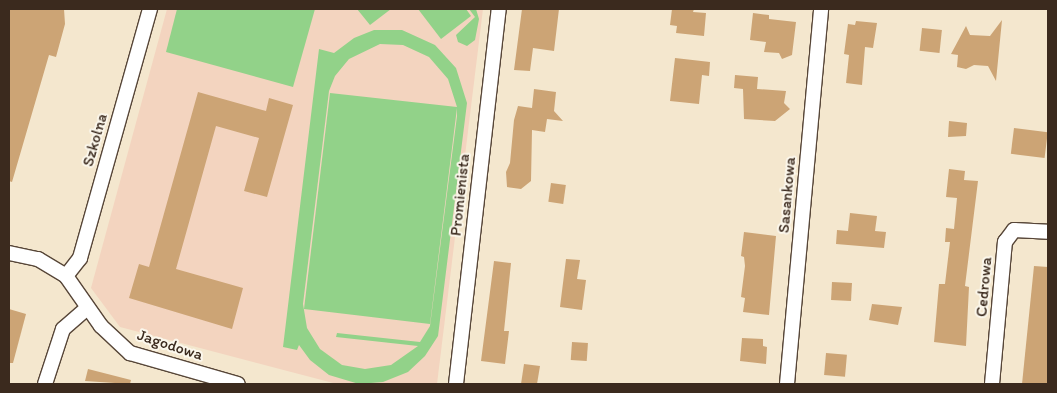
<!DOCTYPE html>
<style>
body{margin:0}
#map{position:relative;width:1057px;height:393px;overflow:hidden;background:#f4e7ce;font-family:Itim,sans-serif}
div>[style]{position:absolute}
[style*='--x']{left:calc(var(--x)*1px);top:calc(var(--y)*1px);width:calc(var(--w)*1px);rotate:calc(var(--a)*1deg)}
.built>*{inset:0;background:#f3d4bf}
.green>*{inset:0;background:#92d289}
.building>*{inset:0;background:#cca475;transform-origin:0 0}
.roads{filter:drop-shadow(1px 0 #574638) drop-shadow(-1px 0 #574638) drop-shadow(0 1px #574638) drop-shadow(0 -1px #574638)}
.street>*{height:14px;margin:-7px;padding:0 7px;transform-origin:7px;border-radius:7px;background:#fff}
span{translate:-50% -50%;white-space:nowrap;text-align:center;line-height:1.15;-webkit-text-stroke:4px #fbf7ec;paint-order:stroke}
.street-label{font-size:16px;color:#3b2a1e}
.frame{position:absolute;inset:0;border:10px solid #3b2a1e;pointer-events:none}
</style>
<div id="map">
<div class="built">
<div style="clip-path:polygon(167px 9px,483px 9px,437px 384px,337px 384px,120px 327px,91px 288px)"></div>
</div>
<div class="green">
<div style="clip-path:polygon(177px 9px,315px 9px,293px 87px,166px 52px)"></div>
<div style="clip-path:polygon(357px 9px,391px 9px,370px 25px)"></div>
<div style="clip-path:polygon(418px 9px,466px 9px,471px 16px,441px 39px)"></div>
<div style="clip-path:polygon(469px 9px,476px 9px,479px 19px,475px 40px,467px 46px,458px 42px,456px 35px,475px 17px)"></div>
<div style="clip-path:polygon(evenodd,374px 30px,402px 30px,435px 45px,456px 68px,467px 103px,438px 336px,425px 356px,408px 372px,383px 382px,359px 384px,329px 375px,310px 360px,299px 345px,297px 350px,283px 347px,319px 49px,334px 53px,354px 38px,374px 30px,380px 44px,403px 45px,429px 57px,448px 79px,457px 107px,330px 93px,304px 309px,430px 324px,457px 108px,457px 116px,430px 326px,420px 342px,337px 333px,336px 337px,418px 346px,391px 365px,365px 369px,342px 365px,320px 349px,307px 328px,303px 304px,329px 91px,335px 76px,349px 59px,380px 44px)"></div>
</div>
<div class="building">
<div style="clip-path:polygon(9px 9px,64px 9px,65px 24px,56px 57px,49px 55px,12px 182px,9px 181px)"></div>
<div style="clip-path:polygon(522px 9px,559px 9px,554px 51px,533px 48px,530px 71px,514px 70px)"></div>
<div style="clip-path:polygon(672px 9px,694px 9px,693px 12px,706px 13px,704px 36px,676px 33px,677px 26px,670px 25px)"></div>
<div style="clip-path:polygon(753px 13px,769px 15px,769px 19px,796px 22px,792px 55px,782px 59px,779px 53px,764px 52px,766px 42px,750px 40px)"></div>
<div style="clip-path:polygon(1002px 20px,996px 81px,988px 66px,974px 65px,966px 69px,957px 67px,958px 55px,951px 54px,966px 26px,970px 35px,990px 36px)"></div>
<div style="clip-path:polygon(856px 21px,877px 23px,873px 48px,865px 47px,862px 85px,846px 83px,849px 55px,844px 54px,848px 24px,855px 25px)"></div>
<div style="left:922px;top:28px;width:20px;height:23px;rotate:6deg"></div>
<div style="clip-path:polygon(675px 58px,710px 62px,709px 76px,702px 75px,699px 104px,670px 101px)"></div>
<div style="clip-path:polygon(735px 75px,758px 77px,757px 89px,786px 91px,784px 103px,790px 109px,775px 121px,744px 119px,743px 89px,734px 88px)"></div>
<div style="clip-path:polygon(534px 89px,556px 92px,554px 111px,563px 121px,547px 119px,545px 132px,532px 130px,531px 181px,521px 189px,507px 187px,506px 172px,510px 163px,514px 120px,518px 106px,532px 108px)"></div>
<div style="clip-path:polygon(198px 92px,266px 111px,269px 98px,293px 105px,267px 197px,244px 191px,259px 138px,216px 126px,176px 269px,243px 288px,232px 329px,129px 298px,139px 264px,149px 267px)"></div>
<div style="clip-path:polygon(949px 121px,967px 123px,966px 136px,948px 137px)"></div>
<div style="left:1014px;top:128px;width:34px;height:26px;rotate:7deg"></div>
<div style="clip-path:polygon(949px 169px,965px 171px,964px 180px,978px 181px,965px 286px,969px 287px,966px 346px,934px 342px,939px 284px,945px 284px,950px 242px,945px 242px,946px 228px,954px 229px,957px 198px,946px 197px)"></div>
<div style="left:551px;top:183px;width:15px;height:19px;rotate:8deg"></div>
<div style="clip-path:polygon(850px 213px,877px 216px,875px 231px,886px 232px,884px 248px,836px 244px,837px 230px,848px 231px)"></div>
<div style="clip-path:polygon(744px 232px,776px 236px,769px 315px,743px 312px,745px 298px,741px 297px,745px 266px,744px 257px,741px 256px)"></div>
<div style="clip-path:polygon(566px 259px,580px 260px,577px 279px,586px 280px,582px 310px,560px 307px)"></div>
<div style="clip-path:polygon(494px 261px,511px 263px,504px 331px,509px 331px,505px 364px,481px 361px)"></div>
<div style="clip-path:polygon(1034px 266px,1048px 267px,1047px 384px,1022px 384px)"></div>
<div style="left:832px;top:282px;width:20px;height:18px;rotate:3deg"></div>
<div style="clip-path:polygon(872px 304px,902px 307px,898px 325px,869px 320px)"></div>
<div style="clip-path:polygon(9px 309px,26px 314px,13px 363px,9px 363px)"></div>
<div style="clip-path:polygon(742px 338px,763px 339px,763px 346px,767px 347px,766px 364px,740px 361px)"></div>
<div style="left:572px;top:342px;width:16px;height:18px;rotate:4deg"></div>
<div style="left:826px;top:353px;width:21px;height:22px;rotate:5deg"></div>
<div style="clip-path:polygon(524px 364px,540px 366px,537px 384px,521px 384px)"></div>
<div style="clip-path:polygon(88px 369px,131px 380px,130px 384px,85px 381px)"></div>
</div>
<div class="roads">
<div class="street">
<div style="--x:9;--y:253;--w:30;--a:12"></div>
<div style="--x:38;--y:259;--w:33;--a:31"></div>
<div style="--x:66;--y:276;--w:61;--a:55"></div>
<div style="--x:101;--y:326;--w:40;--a:43"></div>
<div style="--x:130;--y:353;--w:112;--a:16"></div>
<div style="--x:66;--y:276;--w:23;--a:-52"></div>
<div style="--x:80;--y:258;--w:259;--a:-74.3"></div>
<div style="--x:45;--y:384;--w:58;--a:-71.9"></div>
<div style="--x:63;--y:329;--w:32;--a:-41"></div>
<div style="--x:456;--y:384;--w:377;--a:-83.5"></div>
<div style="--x:787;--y:384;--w:377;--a:-84.8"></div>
<div style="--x:992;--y:384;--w:143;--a:-84.8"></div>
<div style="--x:1005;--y:242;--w:15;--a:-53"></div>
<div style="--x:1014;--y:230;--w:34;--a:3"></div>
</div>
</div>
<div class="street-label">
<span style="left:95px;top:140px;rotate:-74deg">Szkolna</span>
<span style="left:460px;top:195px;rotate:-84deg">Promienista</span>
<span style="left:787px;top:195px;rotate:-85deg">Sasankowa</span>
<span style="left:984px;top:287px;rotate:-85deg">Cedrowa</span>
<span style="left:170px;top:345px;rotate:18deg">Jagodowa</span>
</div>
<div class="frame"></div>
</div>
